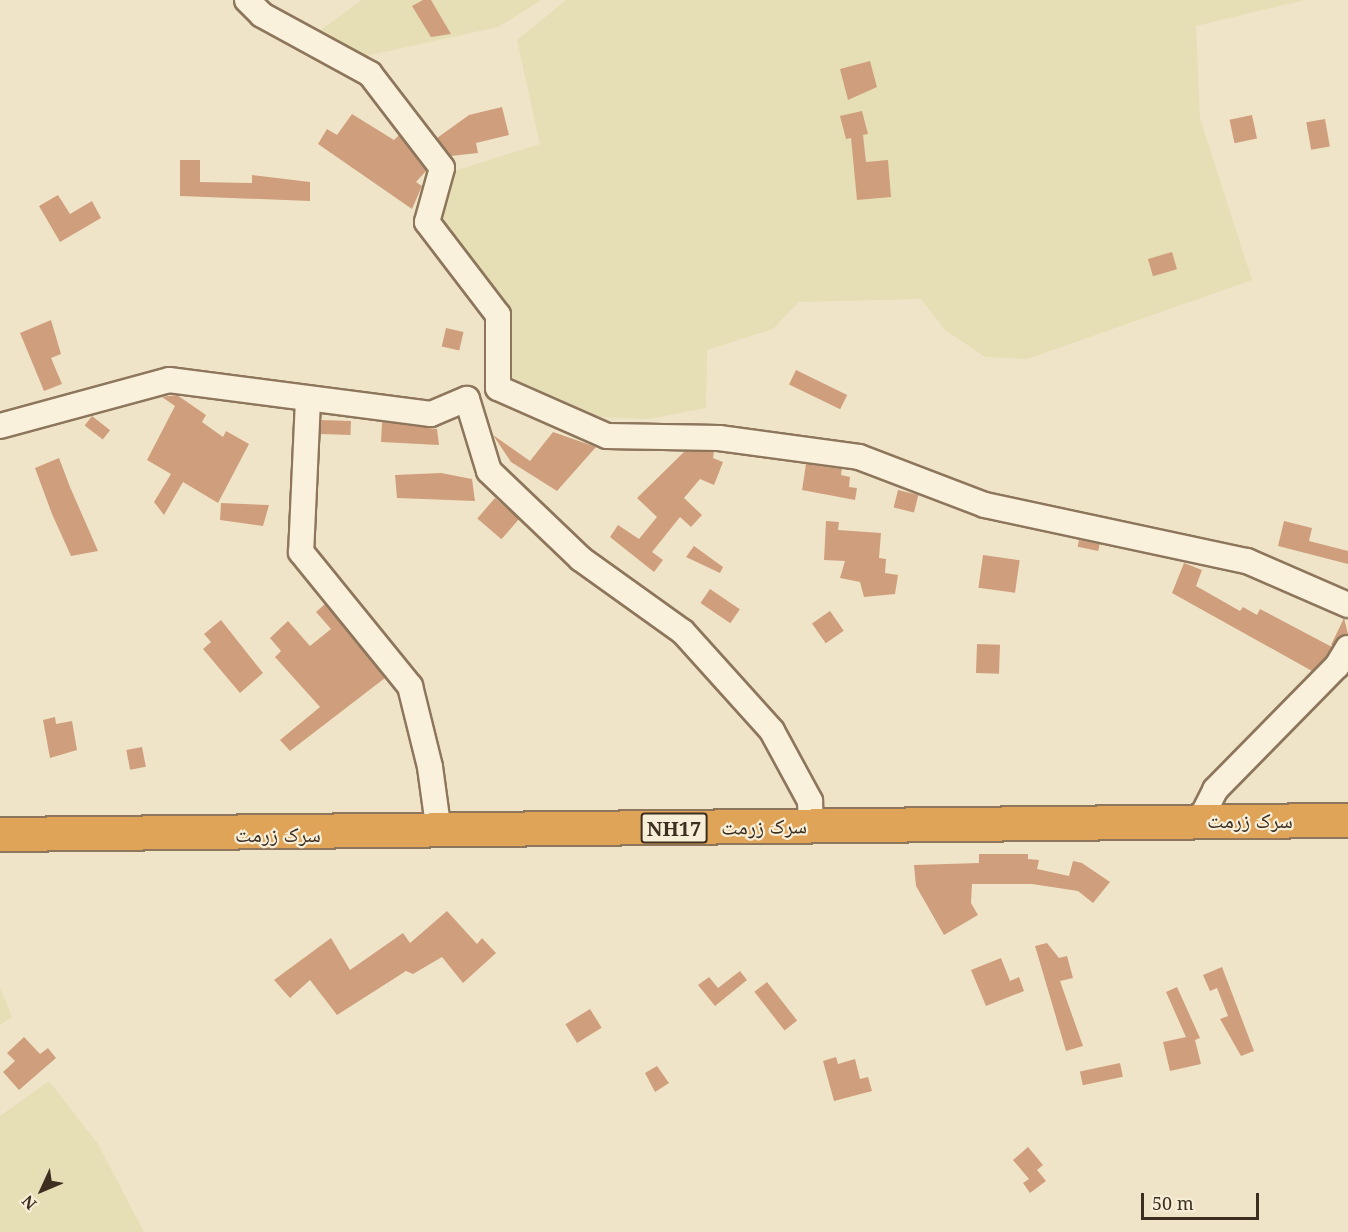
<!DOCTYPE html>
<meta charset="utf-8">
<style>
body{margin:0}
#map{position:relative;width:1348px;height:1232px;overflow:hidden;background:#f0e4c8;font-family:"Noto Serif","Noto Naskh Arabic",serif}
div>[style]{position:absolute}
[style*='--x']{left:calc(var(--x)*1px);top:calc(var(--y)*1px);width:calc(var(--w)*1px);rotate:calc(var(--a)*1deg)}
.farmland>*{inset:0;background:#e6deb5}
.building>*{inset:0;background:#cf9f7d;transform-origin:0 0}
.roads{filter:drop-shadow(2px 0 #8d765c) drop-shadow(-2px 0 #8d765c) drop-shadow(0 2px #8d765c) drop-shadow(0 -2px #8d765c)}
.minor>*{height:24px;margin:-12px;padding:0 12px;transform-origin:12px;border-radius:12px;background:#faf1dc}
.highway>*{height:33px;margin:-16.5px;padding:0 16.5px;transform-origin:16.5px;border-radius:16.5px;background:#e0a458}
span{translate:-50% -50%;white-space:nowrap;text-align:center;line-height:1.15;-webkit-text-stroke:4.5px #f7eed8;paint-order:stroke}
.shield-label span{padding:2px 4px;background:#f7eed8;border:2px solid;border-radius:4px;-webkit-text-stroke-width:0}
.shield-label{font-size:20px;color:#3d2e20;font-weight:700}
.street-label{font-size:21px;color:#3d2e20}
.north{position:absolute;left:12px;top:1160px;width:60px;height:60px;-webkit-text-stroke:4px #f7eed8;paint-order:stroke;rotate:226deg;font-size:16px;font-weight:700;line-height:24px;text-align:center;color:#3d2e20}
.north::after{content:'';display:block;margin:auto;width:21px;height:27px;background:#3d2e20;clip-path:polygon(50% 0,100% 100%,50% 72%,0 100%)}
.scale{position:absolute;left:1141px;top:1193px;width:118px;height:27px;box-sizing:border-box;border:3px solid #3d2e20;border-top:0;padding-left:8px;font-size:18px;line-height:21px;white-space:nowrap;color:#3d2e20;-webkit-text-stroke:4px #f7eed8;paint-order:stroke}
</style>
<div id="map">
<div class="farmland">
<div style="clip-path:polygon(362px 0,541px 0,498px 27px,361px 57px,318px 32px)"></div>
<div style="clip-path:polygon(566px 0,1305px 0,1196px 26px,1200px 118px,1252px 280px,1027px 359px,985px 357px,945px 330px,921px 299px,799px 302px,773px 329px,707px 350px,706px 408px,649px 419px,600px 417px,505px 375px,504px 316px,429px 231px,454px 171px,540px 144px,517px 40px)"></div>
<div style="clip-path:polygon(0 987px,12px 1017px,0 1025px)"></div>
<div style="clip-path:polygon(49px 1081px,98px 1144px,144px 1232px,0 1232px,0 1116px)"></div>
</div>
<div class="building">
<div style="clip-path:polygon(423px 0,431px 0,451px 34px,431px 37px,412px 6px)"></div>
<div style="clip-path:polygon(870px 61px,877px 87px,848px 100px,840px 69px)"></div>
<div style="clip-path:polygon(502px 107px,509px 135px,476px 143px,478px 153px,451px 156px,437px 138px,469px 115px)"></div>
<div style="clip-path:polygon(862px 111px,868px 134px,863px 135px,866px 162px,888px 160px,891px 197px,857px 200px,851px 138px,846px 139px,840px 116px)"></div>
<div style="clip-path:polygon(352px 114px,394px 140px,399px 135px,426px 171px,416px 182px,422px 186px,412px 209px,318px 144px,327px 129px,337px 135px)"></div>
<div style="left:1252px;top:115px;width:24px;height:23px;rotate:78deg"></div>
<div style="left:1325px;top:119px;width:28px;height:19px;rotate:80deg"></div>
<div style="clip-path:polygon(180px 160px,200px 160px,200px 182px,252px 183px,252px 175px,310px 182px,310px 201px,180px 196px)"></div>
<div style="clip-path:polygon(58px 195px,70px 214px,92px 201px,101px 218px,60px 242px,39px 206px)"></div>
<div style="left:1172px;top:252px;width:18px;height:25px;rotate:74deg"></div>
<div style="clip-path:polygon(51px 320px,61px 354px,51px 358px,62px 384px,44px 391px,20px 333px)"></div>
<div style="left:446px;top:328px;width:18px;height:19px;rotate:13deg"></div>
<div style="left:796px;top:370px;width:57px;height:16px;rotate:26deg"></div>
<div style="clip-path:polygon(177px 395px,206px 415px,202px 422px,223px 437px,226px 431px,249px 444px,218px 503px,183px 482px,164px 515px,154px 502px,171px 474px,147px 460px,175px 406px,162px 397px)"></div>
<div style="left:92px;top:416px;width:23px;height:12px;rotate:38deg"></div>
<div style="left:321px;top:420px;width:30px;height:14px;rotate:2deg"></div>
<div style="clip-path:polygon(382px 422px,437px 429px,439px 445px,381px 442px)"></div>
<div style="clip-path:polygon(553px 432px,596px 447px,557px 491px,511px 462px,493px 435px,530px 461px)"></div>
<div style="clip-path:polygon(684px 452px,714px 452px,713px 458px,723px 462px,714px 485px,700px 479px,684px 498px,702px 515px,691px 527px,680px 517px,652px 552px,663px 560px,654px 572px,610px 537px,618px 525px,639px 539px,657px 517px,637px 498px)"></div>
<div style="clip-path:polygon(59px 458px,70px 487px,98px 551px,71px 556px,52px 514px,35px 468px)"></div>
<div style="clip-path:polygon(806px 464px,842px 469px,841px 475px,850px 477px,849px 487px,857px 488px,855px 500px,802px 490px)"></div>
<div style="clip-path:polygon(441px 473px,472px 479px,475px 501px,397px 498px,395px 475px)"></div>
<div style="left:898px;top:490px;width:21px;height:18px;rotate:14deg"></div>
<div style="left:495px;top:498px;width:32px;height:27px;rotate:41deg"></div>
<div style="clip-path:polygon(221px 503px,269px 505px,263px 526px,220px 520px)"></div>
<div style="clip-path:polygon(826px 521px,839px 522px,838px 530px,881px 533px,879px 558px,886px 559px,885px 573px,898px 575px,895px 594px,864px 597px,860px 582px,840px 578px,845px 561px,824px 560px)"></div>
<div style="clip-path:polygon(1284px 521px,1312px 528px,1309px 541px,1348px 551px,1348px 564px,1278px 546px)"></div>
<div style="left:1079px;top:540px;width:21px;height:7px;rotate:11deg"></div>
<div style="clip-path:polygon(694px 546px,723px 567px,720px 573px,686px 557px)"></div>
<div style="left:983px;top:555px;width:37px;height:33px;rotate:8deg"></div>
<div style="clip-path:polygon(1184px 563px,1202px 570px,1196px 586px,1240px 611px,1243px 607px,1257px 615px,1260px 609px,1332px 647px,1326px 657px,1312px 671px,1172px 593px)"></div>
<div style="left:710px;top:589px;width:36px;height:17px;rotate:34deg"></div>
<div style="clip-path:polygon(325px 604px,385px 678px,290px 751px,280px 740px,320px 707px,275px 657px,281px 651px,270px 638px,288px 621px,310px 646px,331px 629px,316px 612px)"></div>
<div style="left:830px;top:611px;width:24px;height:22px;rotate:55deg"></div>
<div style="clip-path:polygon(1344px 618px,1348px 634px,1333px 645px,1331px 645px)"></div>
<div style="clip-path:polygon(221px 620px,263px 673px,240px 693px,203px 649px,211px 642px,204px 634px)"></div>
<div style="left:977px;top:644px;width:23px;height:29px;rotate:2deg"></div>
<div style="clip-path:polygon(55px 717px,56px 724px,72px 721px,77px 750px,50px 758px,43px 720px)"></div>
<div style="left:142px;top:747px;width:20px;height:16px;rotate:79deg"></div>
<div style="clip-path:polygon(979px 854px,1028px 854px,1028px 859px,1039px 860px,1037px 869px,1069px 876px,1073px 861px,1082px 863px,1110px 882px,1093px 903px,1078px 891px,1032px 884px,972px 884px,971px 903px,978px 915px,944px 935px,916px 886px,914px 865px,979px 863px)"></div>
<div style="clip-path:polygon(447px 911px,477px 944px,482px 938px,496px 953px,463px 983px,442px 957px,413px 974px,406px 971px,337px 1015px,310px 980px,290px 998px,274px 980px,331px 938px,350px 970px,403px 933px,410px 943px)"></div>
<div style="clip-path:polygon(1047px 943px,1059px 958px,1067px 956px,1073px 978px,1060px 981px,1083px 1046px,1066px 1051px,1035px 946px)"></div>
<div style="clip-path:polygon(1001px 958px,1010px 981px,1019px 977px,1024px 991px,986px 1006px,971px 970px)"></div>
<div style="clip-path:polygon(1222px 967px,1254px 1051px,1241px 1056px,1220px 1019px,1228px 1016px,1217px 988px,1210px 991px,1203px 975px)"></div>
<div style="clip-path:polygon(740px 971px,747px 980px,715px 1006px,698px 985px,709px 977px,718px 988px)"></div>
<div style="left:767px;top:982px;width:49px;height:16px;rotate:52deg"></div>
<div style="clip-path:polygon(1177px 987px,1200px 1038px,1195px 1040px,1201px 1064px,1170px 1071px,1163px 1042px,1186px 1037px,1166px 992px)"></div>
<div style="left:590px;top:1009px;width:22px;height:29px;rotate:58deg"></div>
<div style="clip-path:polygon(24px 1037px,40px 1054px,48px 1048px,56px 1058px,19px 1090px,3px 1072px,15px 1061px,7px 1053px)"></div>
<div style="clip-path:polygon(836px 1057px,838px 1064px,855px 1059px,860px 1079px,868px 1077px,872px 1091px,834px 1101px,823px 1061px)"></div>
<div style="left:1120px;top:1063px;width:14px;height:41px;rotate:78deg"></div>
<div style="clip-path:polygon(657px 1066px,669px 1083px,655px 1092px,645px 1073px)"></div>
<div style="clip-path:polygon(1028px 1147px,1043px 1165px,1037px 1170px,1046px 1181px,1030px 1193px,1023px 1183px,1029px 1179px,1013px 1160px)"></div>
</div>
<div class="roads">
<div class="minor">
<div style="--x:247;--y:0;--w:21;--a:45"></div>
<div style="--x:262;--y:15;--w:123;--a:28.6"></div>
<div style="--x:370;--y:74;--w:118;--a:52.5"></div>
<div style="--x:442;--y:168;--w:56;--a:105.5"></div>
<div style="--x:427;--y:222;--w:117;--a:52.6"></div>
<div style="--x:498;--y:315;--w:73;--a:90"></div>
<div style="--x:498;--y:388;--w:119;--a:23.8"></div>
<div style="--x:607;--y:436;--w:112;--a:1"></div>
<div style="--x:719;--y:438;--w:141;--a:7.7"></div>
<div style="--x:859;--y:457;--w:135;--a:20.9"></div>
<div style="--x:985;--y:505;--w:268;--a:12.1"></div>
<div style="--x:1247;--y:561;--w:110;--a:23.5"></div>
<div style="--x:308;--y:400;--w:152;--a:92.6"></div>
<div style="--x:301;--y:552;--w:173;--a:50.9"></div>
<div style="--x:410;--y:686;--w:83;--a:76.1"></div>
<div style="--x:430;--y:767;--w:67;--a:82.2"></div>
<div style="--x:0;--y:426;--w:175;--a:-15.2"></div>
<div style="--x:169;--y:380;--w:264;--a:7.4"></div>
<div style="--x:431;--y:414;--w:39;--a:-23"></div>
<div style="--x:467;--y:399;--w:75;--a:73"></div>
<div style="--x:489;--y:471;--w:127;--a:43.7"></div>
<div style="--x:581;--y:559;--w:125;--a:35.6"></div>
<div style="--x:683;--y:632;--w:133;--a:48"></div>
<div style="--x:772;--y:731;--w:80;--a:61.5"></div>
<div style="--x:810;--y:801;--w:24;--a:88"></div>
<div style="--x:1200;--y:820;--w:34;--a:-63"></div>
<div style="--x:1215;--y:790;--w:174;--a:-45.5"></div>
<div style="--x:1337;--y:666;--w:21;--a:-59"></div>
</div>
<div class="highway">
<div style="--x:0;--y:834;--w:1348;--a:-0.6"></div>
</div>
</div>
<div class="shield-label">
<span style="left:674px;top:828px">NH17</span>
</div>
<div class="street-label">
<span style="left:1250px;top:820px">سرک زرمت</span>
<span style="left:764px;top:826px;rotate:-1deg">سرک زرمت</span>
<span style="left:278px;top:834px">سرک زرمت</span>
</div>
<div class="north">N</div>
<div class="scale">50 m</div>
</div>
